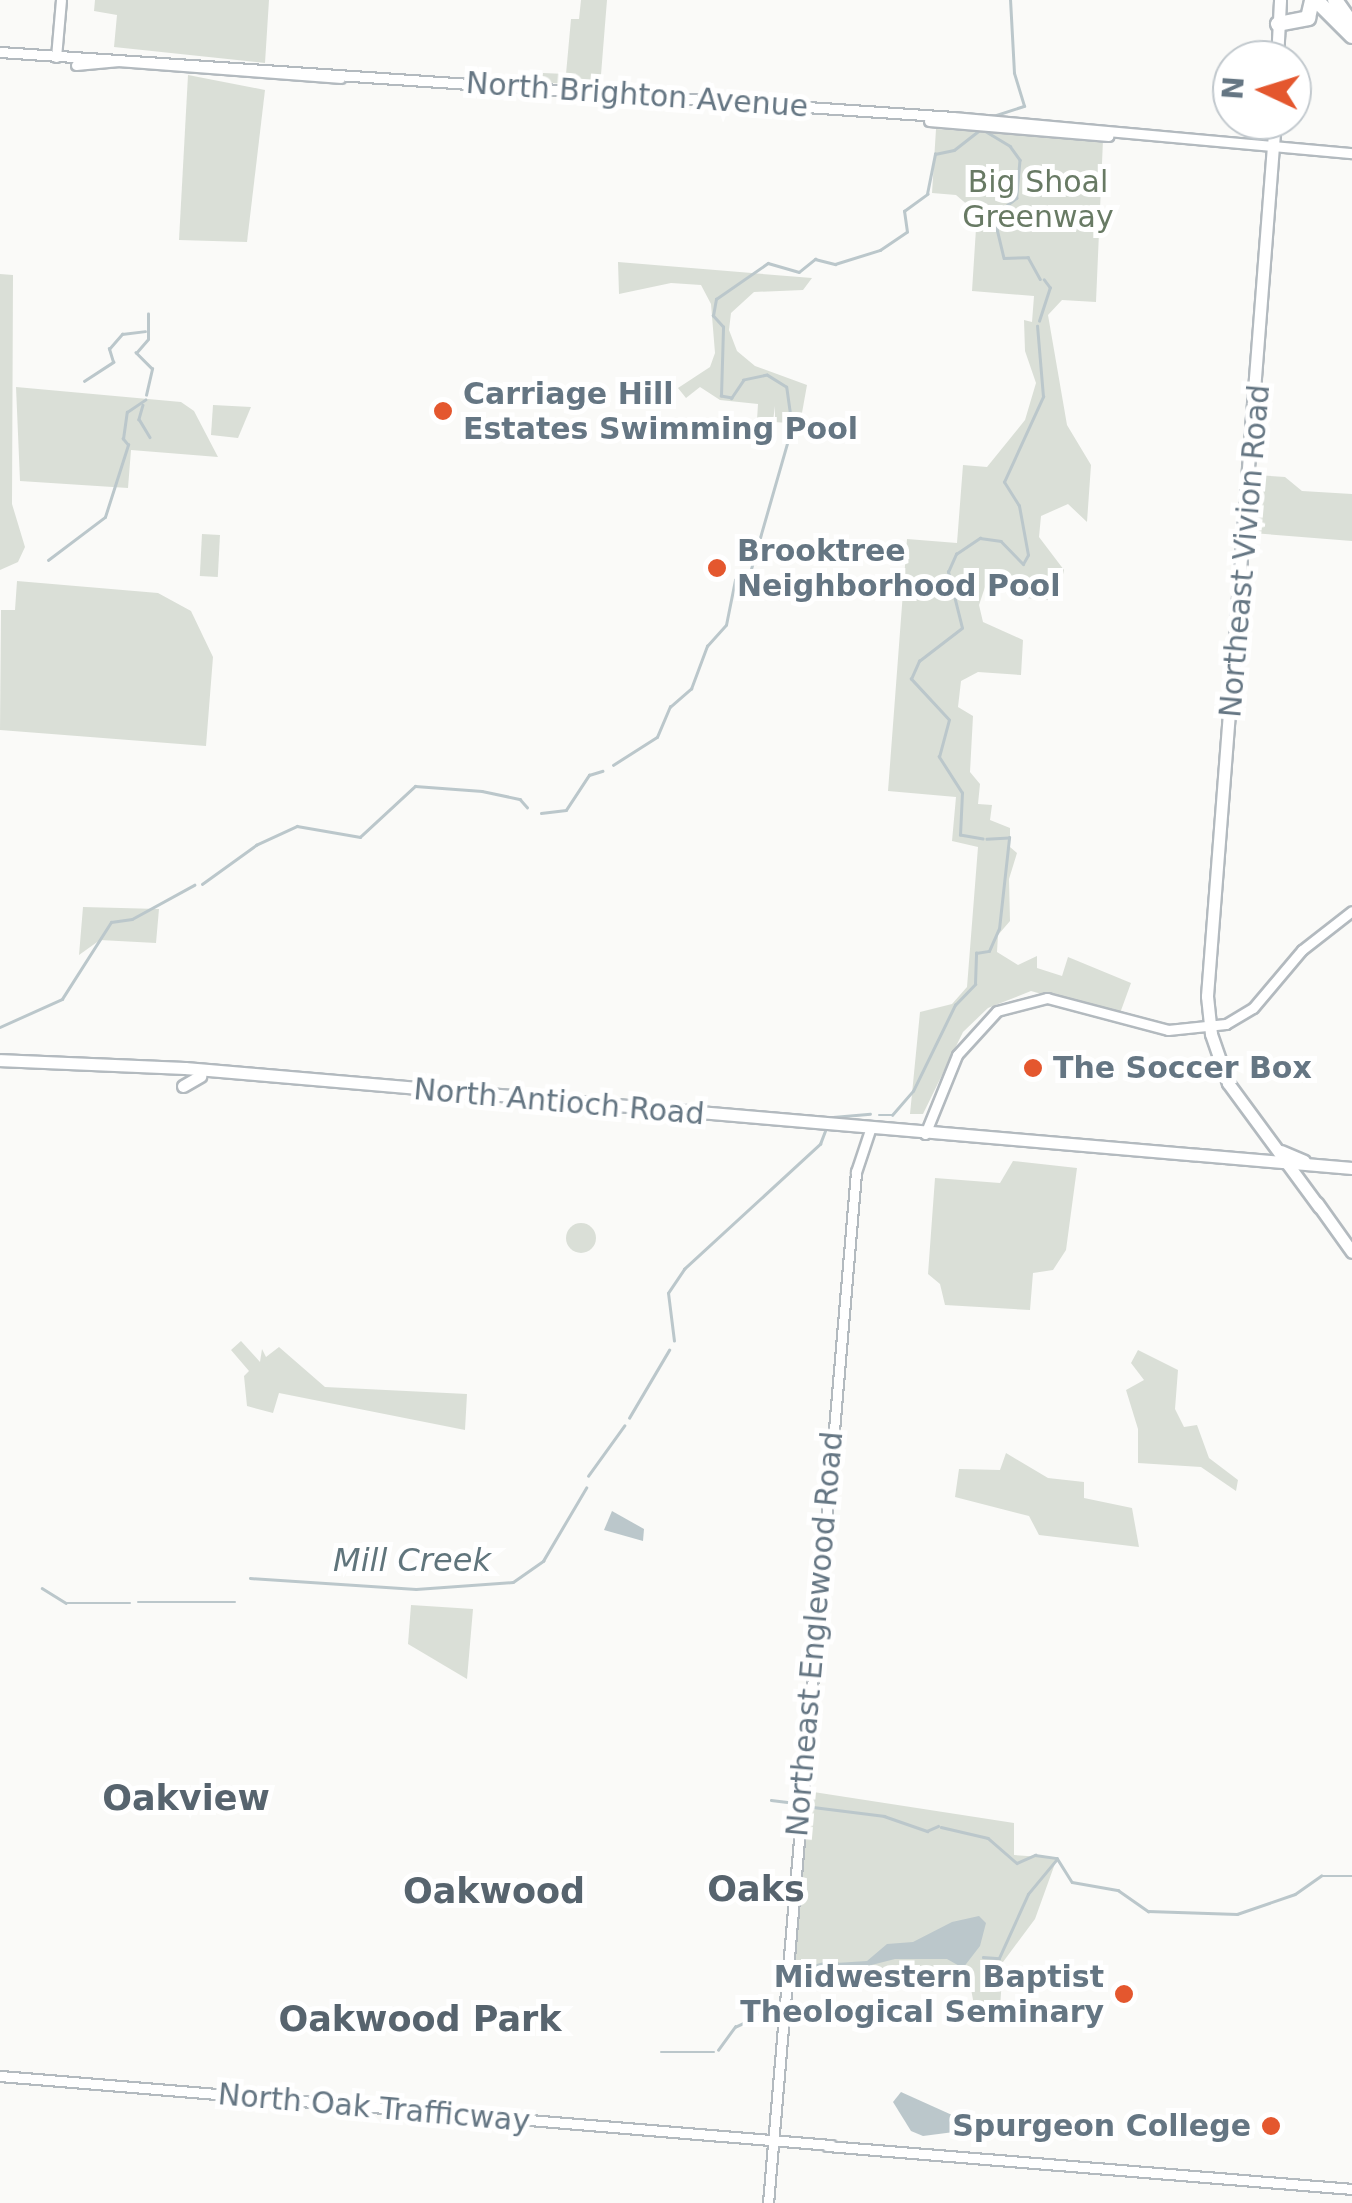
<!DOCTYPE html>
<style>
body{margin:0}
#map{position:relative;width:1352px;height:2203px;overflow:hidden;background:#fafaf8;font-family:"DejaVu Sans",sans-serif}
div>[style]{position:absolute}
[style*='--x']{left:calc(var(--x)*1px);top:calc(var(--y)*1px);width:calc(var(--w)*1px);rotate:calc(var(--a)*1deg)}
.green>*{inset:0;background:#dadfd7;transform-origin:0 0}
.round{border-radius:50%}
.water>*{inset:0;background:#bbc7cb}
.stream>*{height:2.5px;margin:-1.25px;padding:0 1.25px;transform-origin:1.25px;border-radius:1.25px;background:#bbc7cb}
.roads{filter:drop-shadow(2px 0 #b3babf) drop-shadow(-2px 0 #b3babf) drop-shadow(0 2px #b3babf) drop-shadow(0 -2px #b3babf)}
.secondary>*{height:9px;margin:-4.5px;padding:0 4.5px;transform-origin:4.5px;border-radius:4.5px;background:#fff}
.primary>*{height:11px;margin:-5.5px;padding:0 5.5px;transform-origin:5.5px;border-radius:5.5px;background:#fff}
.highway>*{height:14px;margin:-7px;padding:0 7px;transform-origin:7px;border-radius:7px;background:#fff}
.dots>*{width:28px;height:28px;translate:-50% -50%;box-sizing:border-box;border:5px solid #fff;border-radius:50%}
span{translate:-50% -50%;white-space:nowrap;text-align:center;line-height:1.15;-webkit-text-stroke:10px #fff;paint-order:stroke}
.street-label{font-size:30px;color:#657683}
.park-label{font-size:30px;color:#687a64}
.poi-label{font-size:30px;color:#657683;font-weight:700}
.left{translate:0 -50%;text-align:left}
.right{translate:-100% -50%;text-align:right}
.water-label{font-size:32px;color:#60757c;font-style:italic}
.quarter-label{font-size:35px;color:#57646e;font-weight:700}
.north{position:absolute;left:1212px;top:40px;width:100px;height:100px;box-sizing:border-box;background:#fff;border:2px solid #c1c8cd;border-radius:50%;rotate:274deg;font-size:28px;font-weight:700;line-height:40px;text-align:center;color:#657683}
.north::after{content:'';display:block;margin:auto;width:35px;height:45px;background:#e4572e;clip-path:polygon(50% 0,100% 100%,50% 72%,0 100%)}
</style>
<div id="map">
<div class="green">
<div style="clip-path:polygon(95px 0,269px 0,265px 63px,114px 47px,117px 15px,94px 11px)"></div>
<div style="clip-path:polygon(581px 0,607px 0,600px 87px,542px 82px,543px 73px,566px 74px,571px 19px,579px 19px)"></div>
<div style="clip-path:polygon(188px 75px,265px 90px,247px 242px,179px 240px)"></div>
<div style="clip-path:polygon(936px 129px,1103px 140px,1096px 302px,1062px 300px,1048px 315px,1067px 425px,1091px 465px,1087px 522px,1068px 504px,1041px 516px,1039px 537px,1064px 570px,1057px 601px,1026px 598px,1011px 580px,988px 578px,979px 605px,983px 622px,1023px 640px,1021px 675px,978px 672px,961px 681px,958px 707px,973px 716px,970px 772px,980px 784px,978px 804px,992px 805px,990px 820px,1010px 828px,1010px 847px,1017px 853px,1009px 879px,1010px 921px,998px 935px,997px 952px,1018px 965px,1037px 956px,1037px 968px,1062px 976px,1068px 957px,1131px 983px,1119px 1016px,1031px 991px,988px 1008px,963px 1032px,923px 1114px,910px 1114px,920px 1012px,952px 1004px,967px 987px,978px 847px,952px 841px,956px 797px,888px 791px,907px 539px,957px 543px,963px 465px,987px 467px,1025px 420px,1036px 383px,1025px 351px,1024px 320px,1032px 322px,1034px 296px,972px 291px,977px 213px,956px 195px,932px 193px)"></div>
<div style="clip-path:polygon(618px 262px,812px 278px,803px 290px,754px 292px,731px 313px,729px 330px,737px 351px,755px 366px,807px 385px,800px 424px,775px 422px,775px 406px,773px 421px,757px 420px,758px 404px,720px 400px,700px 387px,686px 398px,678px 388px,710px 367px,715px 353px,711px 304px,701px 285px,671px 283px,619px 294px)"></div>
<div style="clip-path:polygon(0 274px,13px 275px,12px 504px,25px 547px,18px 562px,0 570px)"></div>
<div style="clip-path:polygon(16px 387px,181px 402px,194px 411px,218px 457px,131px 450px,128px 488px,20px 481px)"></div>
<div style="clip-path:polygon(213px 405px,251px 407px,238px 438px,211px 435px)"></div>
<div style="clip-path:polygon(1256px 475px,1285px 477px,1302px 491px,1352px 494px,1352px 541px,1252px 533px)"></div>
<div style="left:202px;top:534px;width:18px;height:42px;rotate:3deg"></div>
<div style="clip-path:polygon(17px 581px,158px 593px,191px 611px,213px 657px,206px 746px,0 730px,1px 610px,15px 610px)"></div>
<div style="clip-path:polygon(83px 907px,159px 909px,156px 943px,100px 940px,79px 955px)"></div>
<div style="clip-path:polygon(1013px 1161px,1077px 1168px,1066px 1250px,1053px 1270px,1033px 1273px,1030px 1310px,945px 1305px,940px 1284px,928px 1274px,935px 1178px,1000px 1183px)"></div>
<div class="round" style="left:566px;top:1223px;width:30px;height:30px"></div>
<div style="clip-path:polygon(241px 1341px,260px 1362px,262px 1349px,266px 1357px,279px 1347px,325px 1387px,467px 1394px,465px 1430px,279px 1393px,273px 1413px,247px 1406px,244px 1376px,249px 1371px,231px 1350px)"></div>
<div style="clip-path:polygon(1138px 1350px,1178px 1370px,1175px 1409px,1184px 1427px,1197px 1425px,1209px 1458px,1238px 1480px,1236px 1491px,1201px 1467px,1138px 1463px,1138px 1429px,1126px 1390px,1144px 1380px,1131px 1363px)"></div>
<div style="clip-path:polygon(1006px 1453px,1048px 1478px,1084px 1482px,1084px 1498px,1132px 1508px,1139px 1547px,1039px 1535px,1029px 1516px,955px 1497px,959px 1469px,1000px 1470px)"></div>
<div style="clip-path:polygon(411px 1605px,473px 1609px,467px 1679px,408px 1644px)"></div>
<div style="clip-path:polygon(807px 1791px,1014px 1823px,1014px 1855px,1057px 1858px,1035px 1919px,1003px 1962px,999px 2024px,993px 2013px,975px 2011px,970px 1983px,789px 1974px)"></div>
</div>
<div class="water">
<div style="clip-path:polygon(612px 1511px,644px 1529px,643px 1541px,604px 1530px)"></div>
<div style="clip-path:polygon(979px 1916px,986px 1923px,980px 1946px,963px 1968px,947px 1959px,895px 1959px,848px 1971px,836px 1963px,867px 1961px,887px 1944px,913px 1942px,952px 1922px)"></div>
<div style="clip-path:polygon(901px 2092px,952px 2115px,954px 2132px,923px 2136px,911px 2131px,893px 2102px)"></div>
</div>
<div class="stream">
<div style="--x:987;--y:118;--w:39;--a:-18"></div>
<div style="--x:1024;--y:106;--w:34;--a:-107"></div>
<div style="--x:1014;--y:73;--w:73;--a:-93.1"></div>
<div style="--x:982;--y:129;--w:33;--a:31"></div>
<div style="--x:1010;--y:146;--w:17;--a:54"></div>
<div style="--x:1020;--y:160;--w:38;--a:95"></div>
<div style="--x:1017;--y:198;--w:29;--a:142"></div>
<div style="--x:994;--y:216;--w:43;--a:76.6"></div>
<div style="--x:1004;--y:258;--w:24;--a:-2"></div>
<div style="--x:1028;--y:257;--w:25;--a:61"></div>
<div style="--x:1039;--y:321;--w:35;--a:-72"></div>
<div style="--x:1050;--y:288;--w:10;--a:-127"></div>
<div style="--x:84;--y:381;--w:35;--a:-33"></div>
<div style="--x:113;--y:362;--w:14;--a:-107"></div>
<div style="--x:109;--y:349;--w:20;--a:-49"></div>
<div style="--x:122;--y:334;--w:23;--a:-7"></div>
<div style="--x:146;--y:395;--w:27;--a:-77"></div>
<div style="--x:152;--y:369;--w:23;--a:-135"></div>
<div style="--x:136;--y:353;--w:18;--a:-49"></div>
<div style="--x:148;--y:339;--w:25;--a:-90"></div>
<div style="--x:143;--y:405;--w:15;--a:106"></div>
<div style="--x:139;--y:419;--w:21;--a:59"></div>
<div style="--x:791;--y:421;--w:34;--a:-98"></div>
<div style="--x:786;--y:387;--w:22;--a:-148"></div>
<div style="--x:767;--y:375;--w:24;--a:168"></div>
<div style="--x:744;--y:380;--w:22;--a:124"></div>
<div style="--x:732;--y:398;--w:11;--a:-170"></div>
<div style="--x:721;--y:396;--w:69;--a:-88.3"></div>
<div style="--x:723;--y:327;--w:15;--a:-132"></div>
<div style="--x:713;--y:316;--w:17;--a:-80"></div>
<div style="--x:716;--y:299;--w:63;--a:-34.7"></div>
<div style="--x:768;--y:263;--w:32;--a:16"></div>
<div style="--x:799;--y:272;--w:21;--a:-39"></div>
<div style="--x:815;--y:259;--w:21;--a:14"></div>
<div style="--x:835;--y:264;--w:47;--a:-17.3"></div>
<div style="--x:880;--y:250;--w:32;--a:-34"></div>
<div style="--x:907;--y:232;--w:21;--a:-98"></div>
<div style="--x:904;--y:211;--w:29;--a:-36"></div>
<div style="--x:927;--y:194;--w:41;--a:-78.7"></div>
<div style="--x:935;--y:154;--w:19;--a:-12"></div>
<div style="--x:954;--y:150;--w:34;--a:-38"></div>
<div style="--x:48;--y:560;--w:71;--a:-37"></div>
<div style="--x:105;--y:517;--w:76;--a:-72.3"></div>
<div style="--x:128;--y:445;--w:8;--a:-130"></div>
<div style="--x:123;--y:439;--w:27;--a:-82"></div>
<div style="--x:127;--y:412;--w:22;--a:-34"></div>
<div style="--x:751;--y:569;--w:141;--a:-74"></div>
<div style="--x:613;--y:765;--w:52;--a:-32.5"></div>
<div style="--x:657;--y:737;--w:33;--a:-67"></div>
<div style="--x:670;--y:707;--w:28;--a:-41"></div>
<div style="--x:691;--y:689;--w:46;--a:-69.6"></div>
<div style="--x:707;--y:646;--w:28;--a:-48"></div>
<div style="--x:726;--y:625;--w:46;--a:-78.7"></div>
<div style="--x:735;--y:580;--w:12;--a:-20"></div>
<div style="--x:541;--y:813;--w:25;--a:-7"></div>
<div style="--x:566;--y:810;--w:42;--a:-56.7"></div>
<div style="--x:589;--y:775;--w:14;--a:-17"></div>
<div style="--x:983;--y:839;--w:23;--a:-170"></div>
<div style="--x:960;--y:835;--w:42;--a:-87.3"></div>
<div style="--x:962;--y:793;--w:43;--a:-122.6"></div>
<div style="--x:939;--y:757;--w:38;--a:-75"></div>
<div style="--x:949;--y:720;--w:56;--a:-132.8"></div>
<div style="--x:911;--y:679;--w:20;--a:-66"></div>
<div style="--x:919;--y:661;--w:54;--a:-37.5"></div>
<div style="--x:962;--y:628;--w:58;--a:-104"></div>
<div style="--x:948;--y:572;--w:20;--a:-66"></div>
<div style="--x:956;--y:554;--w:29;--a:-34"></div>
<div style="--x:980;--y:538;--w:21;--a:8"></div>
<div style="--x:1001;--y:541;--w:32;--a:46"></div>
<div style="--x:1023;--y:564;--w:10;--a:-61"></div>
<div style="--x:1028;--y:555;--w:50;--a:-100.4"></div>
<div style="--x:1019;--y:506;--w:28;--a:-122"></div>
<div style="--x:1004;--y:482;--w:94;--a:-65.4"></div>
<div style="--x:1043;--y:397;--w:71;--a:-94.8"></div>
<div style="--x:202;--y:884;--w:67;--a:-35.8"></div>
<div style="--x:256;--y:845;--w:45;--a:-24.9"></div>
<div style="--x:297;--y:826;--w:64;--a:9.9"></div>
<div style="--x:360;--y:837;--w:75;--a:-42.8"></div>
<div style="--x:415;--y:786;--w:67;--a:4.3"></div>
<div style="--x:482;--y:791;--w:39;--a:12"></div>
<div style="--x:520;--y:799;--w:11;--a:49"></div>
<div style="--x:0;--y:1027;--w:68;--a:-24.3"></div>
<div style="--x:62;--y:999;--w:91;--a:-57.5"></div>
<div style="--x:111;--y:922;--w:21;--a:-8"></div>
<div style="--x:132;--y:919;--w:71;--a:-28.7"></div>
<div style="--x:879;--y:1115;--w:13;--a:0"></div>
<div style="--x:892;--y:1115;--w:32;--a:-49"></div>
<div style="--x:913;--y:1091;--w:96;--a:-64"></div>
<div style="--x:955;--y:1005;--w:29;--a:-46"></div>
<div style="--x:975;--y:984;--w:31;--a:-88"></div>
<div style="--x:976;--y:953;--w:13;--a:-9"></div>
<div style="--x:989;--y:951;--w:24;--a:-66"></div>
<div style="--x:999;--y:929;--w:92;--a:-83.7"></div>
<div style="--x:1009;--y:838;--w:22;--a:177"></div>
<div style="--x:833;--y:1117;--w:37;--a:-5"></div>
<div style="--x:674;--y:1341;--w:48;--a:-97.1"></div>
<div style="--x:668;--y:1293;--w:29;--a:-56"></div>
<div style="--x:684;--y:1269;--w:185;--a:-42.6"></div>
<div style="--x:820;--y:1144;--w:14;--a:-69"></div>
<div style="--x:629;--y:1418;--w:79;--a:-59.5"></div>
<div style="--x:588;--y:1476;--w:62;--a:-54.2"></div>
<div style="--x:250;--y:1578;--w:166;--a:3.8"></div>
<div style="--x:416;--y:1589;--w:97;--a:-4.1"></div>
<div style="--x:513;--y:1582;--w:37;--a:-35"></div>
<div style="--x:543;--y:1561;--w:85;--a:-59.5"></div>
<div style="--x:42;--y:1588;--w:28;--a:32"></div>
<div style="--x:66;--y:1603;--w:64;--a:0"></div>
<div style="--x:138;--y:1602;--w:97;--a:0"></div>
<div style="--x:771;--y:1800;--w:16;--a:7"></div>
<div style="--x:813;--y:1807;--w:72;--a:7.2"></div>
<div style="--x:884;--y:1816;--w:46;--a:19.2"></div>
<div style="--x:927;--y:1831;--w:12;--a:-24"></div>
<div style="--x:941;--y:1827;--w:48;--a:13.2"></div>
<div style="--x:988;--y:1838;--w:38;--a:41"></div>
<div style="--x:1017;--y:1863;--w:20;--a:-24"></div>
<div style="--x:1035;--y:1855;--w:22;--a:8"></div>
<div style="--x:1057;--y:1858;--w:28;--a:58"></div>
<div style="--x:1072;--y:1882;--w:47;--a:9.9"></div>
<div style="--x:1118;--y:1890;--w:37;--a:35"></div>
<div style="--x:1148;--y:1911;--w:89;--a:1.9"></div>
<div style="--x:1237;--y:1914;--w:61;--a:-19"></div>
<div style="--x:1295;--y:1894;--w:32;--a:-35"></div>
<div style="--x:1321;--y:1876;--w:31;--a:0"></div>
<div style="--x:983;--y:1957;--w:16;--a:4"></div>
<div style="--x:999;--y:1958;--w:70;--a:-65.6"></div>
<div style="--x:1028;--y:1894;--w:45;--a:-50.4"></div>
<div style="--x:802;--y:1969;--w:34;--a:-15"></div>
<div style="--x:835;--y:1960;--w:6;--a:51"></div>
<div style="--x:758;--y:2014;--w:11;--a:-52"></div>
<div style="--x:718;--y:2050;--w:29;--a:-54"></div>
<div style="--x:735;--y:2027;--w:21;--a:-25"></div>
<div style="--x:661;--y:2052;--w:53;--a:0"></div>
</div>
<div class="roads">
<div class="secondary">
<div style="--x:0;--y:52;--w:955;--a:3.9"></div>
<div style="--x:953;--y:117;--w:401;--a:5.2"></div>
<div style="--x:56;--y:57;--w:57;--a:-85"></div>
<div style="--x:76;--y:65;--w:43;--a:-5.3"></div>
<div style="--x:119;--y:61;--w:222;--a:4.4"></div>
<div style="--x:929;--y:121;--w:180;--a:4.8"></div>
<div style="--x:925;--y:1134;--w:85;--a:-67.9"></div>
<div style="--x:957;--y:1055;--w:59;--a:-47.7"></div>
<div style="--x:997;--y:1011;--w:52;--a:-14.6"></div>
<div style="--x:1047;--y:998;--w:125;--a:14.8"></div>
<div style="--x:1168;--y:1030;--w:58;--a:-5.9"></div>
<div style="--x:1226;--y:1024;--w:31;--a:-31"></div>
<div style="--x:1253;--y:1008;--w:76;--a:-49.8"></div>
<div style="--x:1302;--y:950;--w:63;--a:-38"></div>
<div style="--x:0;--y:2076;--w:834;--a:4.75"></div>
<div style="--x:827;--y:2146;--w:527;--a:4.68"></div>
<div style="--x:768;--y:2203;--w:1035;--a:-85.12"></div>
<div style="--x:856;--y:1172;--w:47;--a:-71.6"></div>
</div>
<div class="primary">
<div style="--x:1277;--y:60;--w:60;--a:-87.1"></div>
<div style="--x:1275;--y:120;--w:879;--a:94.44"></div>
<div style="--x:1207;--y:996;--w:38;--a:84"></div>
<div style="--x:1211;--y:1034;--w:52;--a:70.9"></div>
<div style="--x:1228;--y:1083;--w:154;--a:53.7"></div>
<div style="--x:0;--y:1060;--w:185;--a:2.5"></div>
<div style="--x:185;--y:1068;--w:1171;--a:4.9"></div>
<div style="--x:183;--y:1086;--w:20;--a:-30"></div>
<div style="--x:1281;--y:1151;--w:25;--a:23"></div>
<div style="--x:1317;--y:1203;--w:60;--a:54.5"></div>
</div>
<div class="highway">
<div style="--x:1316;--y:0;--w:51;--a:45"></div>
<div style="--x:1335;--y:0;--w:29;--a:55"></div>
<div style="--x:1278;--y:24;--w:31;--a:-11"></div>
<div style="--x:1308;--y:18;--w:18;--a:-77"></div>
</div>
</div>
<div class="dots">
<div style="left:443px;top:411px;background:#e4572e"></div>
<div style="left:717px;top:568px;background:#e4572e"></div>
<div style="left:1033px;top:1068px;background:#e4572e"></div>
<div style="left:1124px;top:1994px;background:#e4572e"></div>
<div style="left:1271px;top:2126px;background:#e4572e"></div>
</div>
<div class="street-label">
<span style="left:637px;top:95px;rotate:4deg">North Brighton Avenue</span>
<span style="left:1245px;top:551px;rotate:-85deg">Northeast Vivion Road</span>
<span style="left:559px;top:1102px;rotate:5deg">North Antioch Road</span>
<span style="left:815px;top:1634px;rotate:-85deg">Northeast Englewood Road</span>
<span style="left:374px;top:2108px;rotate:5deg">North Oak Trafficway</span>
</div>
<div class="park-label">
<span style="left:1038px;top:199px">Big Shoal<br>Greenway</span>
</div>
<div class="poi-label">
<span class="left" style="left:463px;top:411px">Carriage Hill<br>Estates Swimming Pool</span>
<span class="left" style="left:737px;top:568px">Brooktree<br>Neighborhood Pool</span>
<span class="left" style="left:1053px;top:1068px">The Soccer Box</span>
<span class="right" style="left:1104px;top:1994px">Midwestern Baptist<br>Theological Seminary</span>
<span class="right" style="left:1251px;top:2126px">Spurgeon College</span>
</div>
<div class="water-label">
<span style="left:412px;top:1560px">Mill Creek</span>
</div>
<div class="quarter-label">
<span style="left:186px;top:1798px">Oakview</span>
<span style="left:756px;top:1889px">Oaks</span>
<span style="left:494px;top:1891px">Oakwood</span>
<span style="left:420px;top:2019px">Oakwood Park</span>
</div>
<div class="north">N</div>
</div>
